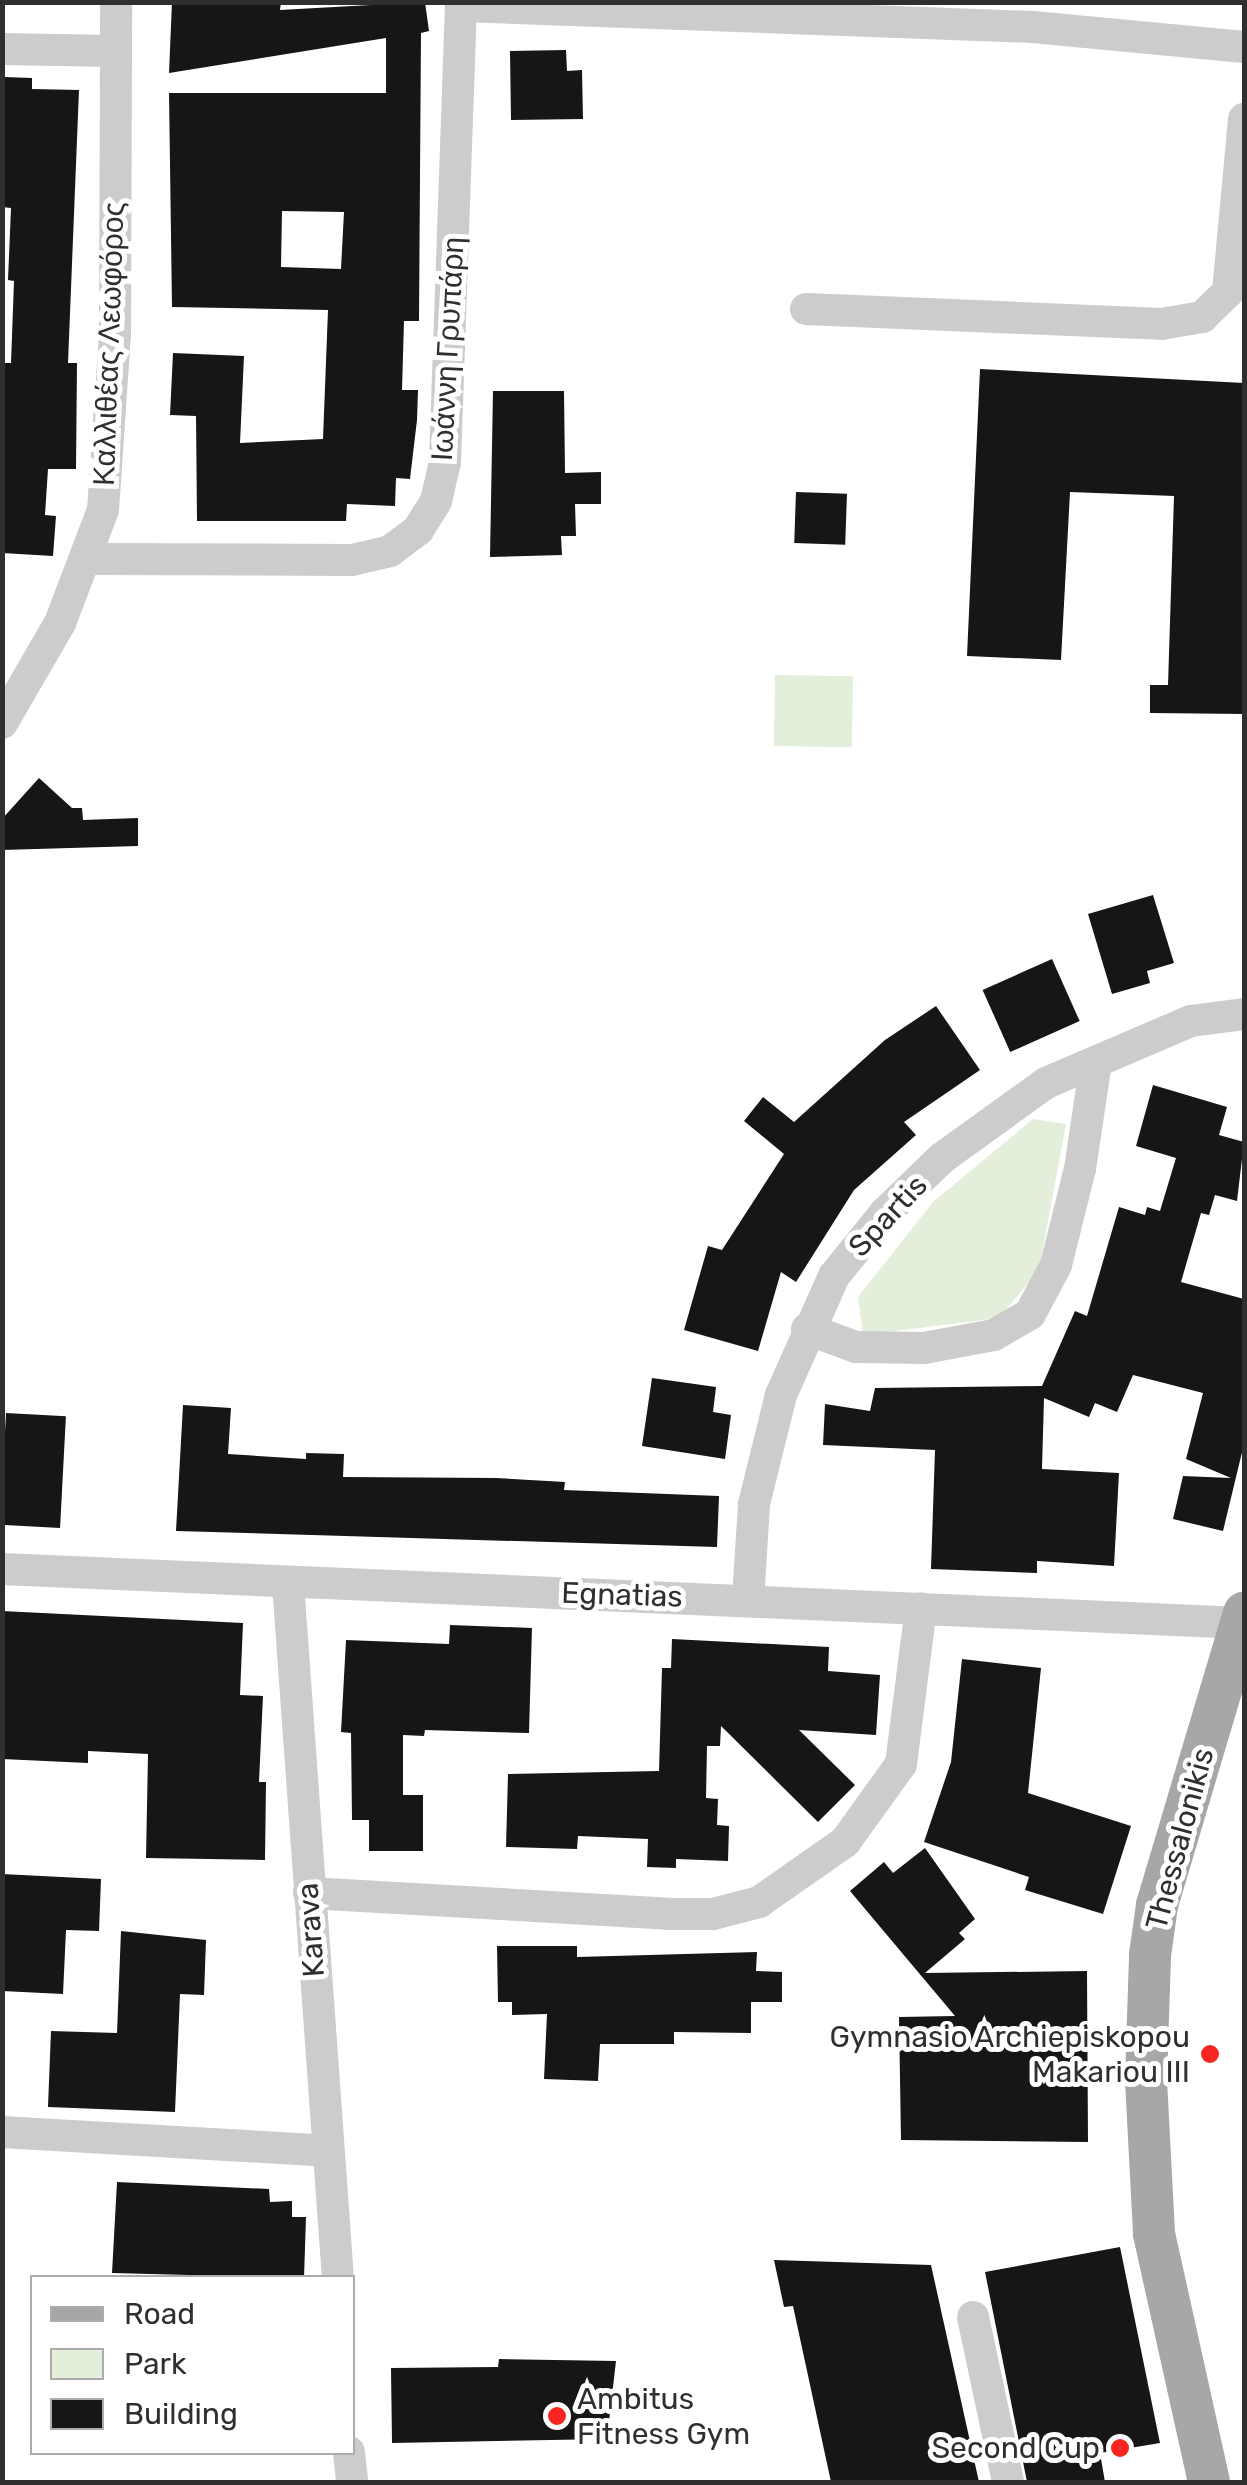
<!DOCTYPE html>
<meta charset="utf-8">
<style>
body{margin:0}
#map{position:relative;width:1247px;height:2485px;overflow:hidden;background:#fff;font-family:Rubik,sans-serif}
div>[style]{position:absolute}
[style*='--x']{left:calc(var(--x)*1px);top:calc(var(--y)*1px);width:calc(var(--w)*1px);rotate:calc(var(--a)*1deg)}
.green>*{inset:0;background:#e3eedb;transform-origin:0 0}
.building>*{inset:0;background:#161616;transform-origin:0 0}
.minor>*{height:32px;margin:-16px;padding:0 16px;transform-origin:16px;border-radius:16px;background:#ccc}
.major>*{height:42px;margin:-21px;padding:0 21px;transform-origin:21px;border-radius:21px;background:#a7a7a7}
.dots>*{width:28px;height:28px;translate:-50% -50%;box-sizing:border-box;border:5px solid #fff;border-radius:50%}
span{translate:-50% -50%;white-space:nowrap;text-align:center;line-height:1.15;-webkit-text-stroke:10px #fff;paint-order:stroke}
.street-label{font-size:30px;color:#2f2f2f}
.poi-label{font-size:30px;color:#2f2f2f}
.right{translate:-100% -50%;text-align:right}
.left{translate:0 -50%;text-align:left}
.frame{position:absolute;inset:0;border:5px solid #2f2f2f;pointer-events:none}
.legend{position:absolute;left:30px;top:2275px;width:325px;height:180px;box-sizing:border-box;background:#fff;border:2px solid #acacac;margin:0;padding:12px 18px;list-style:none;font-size:30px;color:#2f2f2f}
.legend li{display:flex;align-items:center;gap:20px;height:50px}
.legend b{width:50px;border:2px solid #acacac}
</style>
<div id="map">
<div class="green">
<div style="left:775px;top:675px;width:78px;height:71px;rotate:1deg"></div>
<div style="clip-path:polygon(1033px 1119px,1066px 1124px,1039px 1270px,999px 1318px,863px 1335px,858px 1297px,933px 1202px)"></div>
</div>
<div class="building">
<div style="clip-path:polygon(evenodd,172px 2px,281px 2px,280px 10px,425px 2px,429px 31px,421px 33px,419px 321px,404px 321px,402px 390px,418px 390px,417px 420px,410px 479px,396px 478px,395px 506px,347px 504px,346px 521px,197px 521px,196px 416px,170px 415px,173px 353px,244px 356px,240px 443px,323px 439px,328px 310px,172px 307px,169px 93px,386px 93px,386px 38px,169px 73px,172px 2px,282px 211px,344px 212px,341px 269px,281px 267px,282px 211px)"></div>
<div style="clip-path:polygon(566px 50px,567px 71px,582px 70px,583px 119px,511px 120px,510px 51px)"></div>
<div style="clip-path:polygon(4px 77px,32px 78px,32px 89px,79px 90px,68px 363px,77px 363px,76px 469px,48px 469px,45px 515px,56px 516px,53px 556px,2px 553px,2px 363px,11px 363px,14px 281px,8px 280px,11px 208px,2px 207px)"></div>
<div style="clip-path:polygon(980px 369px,1244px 383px,1244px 714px,1150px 713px,1150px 685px,1168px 685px,1174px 496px,1070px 492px,1061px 660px,967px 656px)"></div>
<div style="clip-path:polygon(493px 391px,564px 391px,565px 473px,601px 472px,601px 504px,575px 504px,576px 536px,561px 536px,562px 555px,490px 557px)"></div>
<div style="left:796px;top:492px;width:51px;height:51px;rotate:2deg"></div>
<div style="clip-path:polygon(39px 778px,72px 808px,82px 808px,83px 820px,138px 818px,138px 846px,2px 850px,2px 819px)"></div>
<div style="clip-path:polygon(1153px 895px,1174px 963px,1147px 971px,1150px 983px,1112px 994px,1088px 914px)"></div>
<div style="left:1052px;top:959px;width:68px;height:76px;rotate:66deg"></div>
<div style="clip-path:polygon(936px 1006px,980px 1070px,904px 1122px,916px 1135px,854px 1190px,796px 1282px,781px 1272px,758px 1351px,684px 1330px,708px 1246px,722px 1250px,784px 1154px,744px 1121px,763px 1097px,794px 1122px,885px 1040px)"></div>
<div style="clip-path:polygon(1153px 1085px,1227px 1107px,1219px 1135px,1244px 1142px,1237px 1201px,1215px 1195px,1209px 1215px,1201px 1213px,1181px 1282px,1244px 1299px,1244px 1444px,1223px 1531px,1173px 1519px,1183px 1476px,1231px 1478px,1186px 1459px,1203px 1393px,1133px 1375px,1117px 1412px,1095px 1403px,1089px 1417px,1044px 1398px,1042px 1469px,1119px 1473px,1114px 1566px,1037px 1561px,1037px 1573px,931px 1569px,935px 1450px,823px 1445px,825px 1404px,870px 1411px,875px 1388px,1042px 1386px,1075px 1311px,1087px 1316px,1119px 1207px,1145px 1215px,1147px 1207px,1160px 1211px,1176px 1158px,1136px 1146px)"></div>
<div style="clip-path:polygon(652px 1378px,716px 1387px,713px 1412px,731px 1415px,725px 1459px,642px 1446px)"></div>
<div style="clip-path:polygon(183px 1405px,231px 1408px,228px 1454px,306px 1459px,306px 1453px,344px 1454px,343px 1477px,497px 1478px,565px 1482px,564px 1490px,719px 1496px,717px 1547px,176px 1531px)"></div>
<div style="left:6px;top:1413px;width:60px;height:112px;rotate:3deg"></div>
<div style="clip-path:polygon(2px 1611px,243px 1623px,240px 1695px,263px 1696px,259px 1782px,266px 1782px,265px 1860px,146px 1858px,148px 1754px,88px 1751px,88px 1763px,2px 1759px)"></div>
<div style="clip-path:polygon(450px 1625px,532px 1628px,529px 1733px,425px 1730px,424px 1736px,403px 1735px,403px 1795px,423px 1795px,423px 1851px,369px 1851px,369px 1820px,352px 1820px,351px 1733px,341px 1732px,346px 1640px,449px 1644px)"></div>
<div style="clip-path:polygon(672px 1639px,829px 1647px,828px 1671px,880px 1675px,876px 1735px,799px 1730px,855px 1785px,818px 1822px,721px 1726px,720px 1746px,707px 1746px,706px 1798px,718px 1799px,717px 1825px,729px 1826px,728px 1861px,676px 1859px,676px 1868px,647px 1867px,648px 1839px,578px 1836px,577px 1849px,506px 1847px,508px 1774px,659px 1771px,662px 1668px,671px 1668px)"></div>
<div style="clip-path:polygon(962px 1659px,1041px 1668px,1028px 1793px,1131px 1826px,1103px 1914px,1025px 1890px,1029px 1877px,924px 1842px,951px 1762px)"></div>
<div style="clip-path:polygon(925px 1848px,975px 1919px,959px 1933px,965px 1939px,925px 1973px,1087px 1971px,1088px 2142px,901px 2140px,899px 2017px,955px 2016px,850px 1891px,884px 1862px,893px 1873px)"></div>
<div style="clip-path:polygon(2px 1874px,101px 1879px,99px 1931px,66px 1930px,63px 1994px,2px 1991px)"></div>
<div style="clip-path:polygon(121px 1931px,206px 1940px,204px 1995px,180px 1994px,175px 2112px,48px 2107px,51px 2031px,117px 2033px)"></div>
<div style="clip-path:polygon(497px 1946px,577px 1946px,577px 1957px,757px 1952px,756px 1971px,782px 1972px,782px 2002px,751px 2002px,751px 2033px,674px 2032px,674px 2044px,600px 2044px,598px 2081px,544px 2079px,547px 2014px,512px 2015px,512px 2002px,498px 2002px)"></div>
<div style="clip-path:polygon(117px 2182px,269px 2189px,270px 2202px,292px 2201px,292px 2217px,306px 2217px,304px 2278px,112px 2273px)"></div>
<div style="clip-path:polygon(1120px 2247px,1160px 2443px,1100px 2453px,1105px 2482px,1027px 2482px,985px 2272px)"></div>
<div style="clip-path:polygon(774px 2260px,931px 2265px,979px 2482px,831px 2482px,793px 2306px,784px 2307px)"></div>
<div style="clip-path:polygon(499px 2359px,616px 2361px,607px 2439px,392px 2443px,391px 2368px,498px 2367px)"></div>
</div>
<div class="minor">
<div style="--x:461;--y:6;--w:572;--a:2.1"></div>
<div style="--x:1033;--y:27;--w:212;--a:5.4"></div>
<div style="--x:2;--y:49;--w:112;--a:1"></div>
<div style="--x:806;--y:309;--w:355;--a:2.4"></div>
<div style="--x:1161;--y:324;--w:42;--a:-9.7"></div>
<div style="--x:1202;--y:317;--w:36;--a:-44"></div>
<div style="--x:1228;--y:292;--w:174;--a:-84.7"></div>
<div style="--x:86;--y:559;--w:266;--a:0.2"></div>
<div style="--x:352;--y:560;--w:39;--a:-13"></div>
<div style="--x:390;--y:551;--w:35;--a:-37"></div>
<div style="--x:418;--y:530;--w:34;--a:-58"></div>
<div style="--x:436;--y:501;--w:40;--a:-77"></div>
<div style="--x:445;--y:462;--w:460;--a:-88"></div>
<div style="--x:2;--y:723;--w:116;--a:-59.9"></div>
<div style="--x:60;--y:623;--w:121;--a:-69.2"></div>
<div style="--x:103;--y:510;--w:177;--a:-86.1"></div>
<div style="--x:115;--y:333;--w:331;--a:-89.8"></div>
<div style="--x:807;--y:1329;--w:52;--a:20.2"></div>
<div style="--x:856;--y:1347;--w:68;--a:0.8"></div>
<div style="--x:924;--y:1348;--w:71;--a:-10.5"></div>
<div style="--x:994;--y:1335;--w:42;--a:-30.3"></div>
<div style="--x:1030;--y:1314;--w:55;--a:-62"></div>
<div style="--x:1056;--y:1265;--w:99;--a:-76"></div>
<div style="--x:1080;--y:1169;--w:108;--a:-81.5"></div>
<div style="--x:2;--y:1569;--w:1241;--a:2.49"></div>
<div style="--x:288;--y:1583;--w:697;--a:85.89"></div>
<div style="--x:748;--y:1600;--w:96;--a:-86.4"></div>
<div style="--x:754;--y:1504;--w:112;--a:-76.1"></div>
<div style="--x:781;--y:1395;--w:130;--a:-66"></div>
<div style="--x:834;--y:1276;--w:81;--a:-51"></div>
<div style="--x:885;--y:1213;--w:79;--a:-44"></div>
<div style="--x:942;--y:1158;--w:128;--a:-35.8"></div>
<div style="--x:1046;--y:1083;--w:158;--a:-23.2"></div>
<div style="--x:1191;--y:1021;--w:53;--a:-7.5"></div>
<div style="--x:309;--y:1893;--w:360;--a:3.3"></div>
<div style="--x:668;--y:1914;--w:45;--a:0"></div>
<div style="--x:713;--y:1914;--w:48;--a:-14.6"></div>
<div style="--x:759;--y:1902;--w:105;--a:-34.9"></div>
<div style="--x:845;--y:1842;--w:96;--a:-54.3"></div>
<div style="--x:901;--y:1764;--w:157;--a:-82.7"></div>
<div style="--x:2;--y:2132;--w:326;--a:3.3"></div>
<div style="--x:973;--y:2317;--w:169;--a:78"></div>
<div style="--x:349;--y:2452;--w:30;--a:84"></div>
</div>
<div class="major">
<div style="--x:1209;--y:2482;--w:255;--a:-102.5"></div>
<div style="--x:1154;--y:2233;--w:155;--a:-93"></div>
<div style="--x:1146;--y:2078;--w:123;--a:-88.1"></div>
<div style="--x:1150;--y:1955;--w:50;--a:-82"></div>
<div style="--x:1157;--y:1905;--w:305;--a:-73.4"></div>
</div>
<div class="dots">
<div style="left:1210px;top:2054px;background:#f72620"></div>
<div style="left:557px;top:2416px;background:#f72620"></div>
<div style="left:1120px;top:2448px;background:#f72620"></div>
</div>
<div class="street-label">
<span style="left:109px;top:344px;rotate:-88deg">Καλλιθέας Λεωφόρος</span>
<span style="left:448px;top:349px;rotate:-87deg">Ιωάννη Γρυπάρη</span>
<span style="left:888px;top:1216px;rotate:-47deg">Spartis</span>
<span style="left:622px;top:1595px;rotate:2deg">Egnatias</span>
<span style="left:1180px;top:1839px;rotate:-75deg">Thessalonikis</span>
<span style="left:311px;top:1930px;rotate:-94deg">Karava</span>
</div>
<div class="poi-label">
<span class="right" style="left:1190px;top:2054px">Gymnasio Archiepiskopou<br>Makariou III</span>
<span class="left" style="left:577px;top:2416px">Ambitus<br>Fitness Gym</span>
<span class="right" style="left:1100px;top:2448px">Second Cup</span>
</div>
<div class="frame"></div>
<ul class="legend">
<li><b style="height:12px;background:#a7a7a7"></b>Road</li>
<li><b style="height:28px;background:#e3eedb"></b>Park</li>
<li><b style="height:28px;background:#161616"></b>Building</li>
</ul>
</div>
